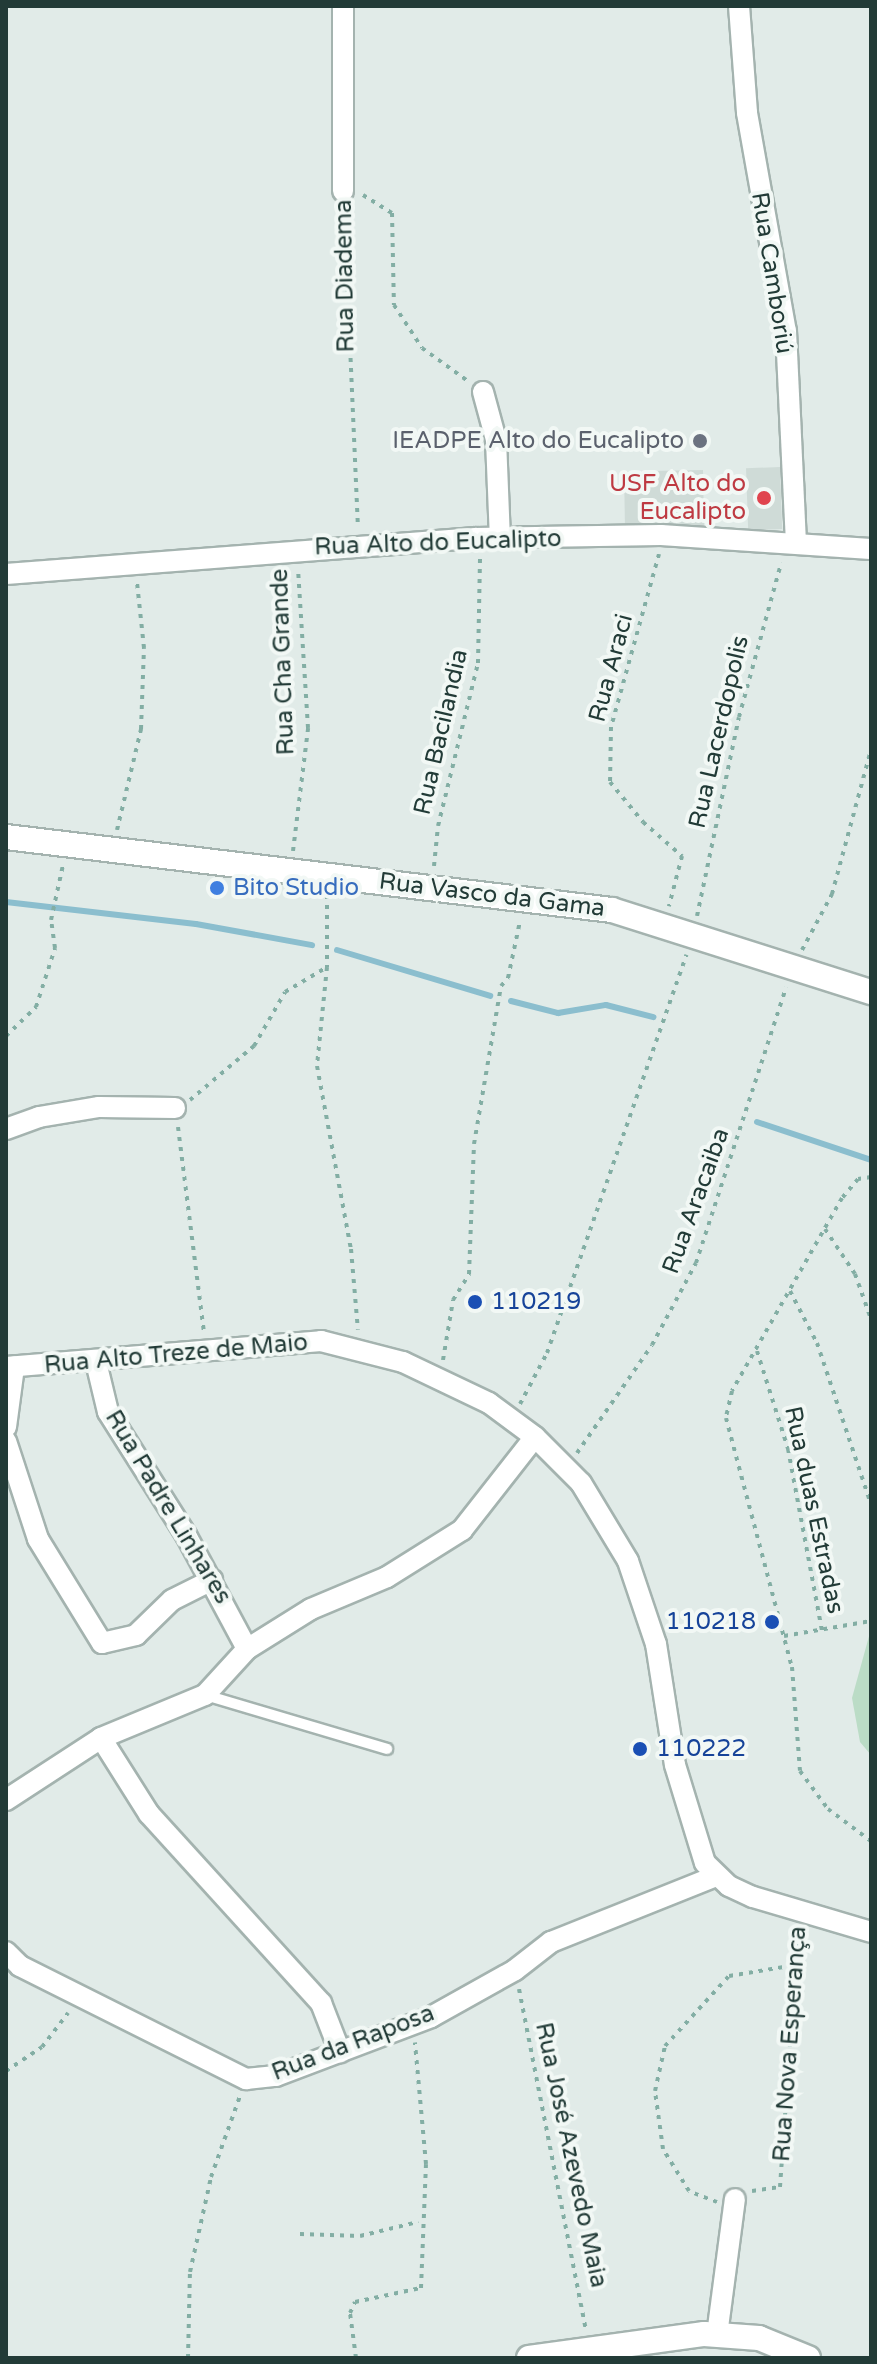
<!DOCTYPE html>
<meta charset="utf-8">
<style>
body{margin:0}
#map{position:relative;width:877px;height:2364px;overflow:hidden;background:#e1ebe8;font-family:"Varela Round",sans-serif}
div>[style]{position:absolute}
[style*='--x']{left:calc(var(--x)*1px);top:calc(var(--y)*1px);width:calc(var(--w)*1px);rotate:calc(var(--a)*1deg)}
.built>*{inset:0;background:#cfdbd7;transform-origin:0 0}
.green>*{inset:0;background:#bbdcc6}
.stream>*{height:6px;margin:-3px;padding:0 3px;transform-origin:3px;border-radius:3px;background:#8bbece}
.path>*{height:4px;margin-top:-2px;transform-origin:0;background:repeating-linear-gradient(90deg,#83aea4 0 4px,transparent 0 10px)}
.roads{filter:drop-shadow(2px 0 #a4b3af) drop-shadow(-2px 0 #a4b3af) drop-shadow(0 2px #a4b3af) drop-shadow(0 -2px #a4b3af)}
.lane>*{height:10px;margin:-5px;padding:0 5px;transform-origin:5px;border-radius:5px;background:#fff}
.street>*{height:20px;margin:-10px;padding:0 10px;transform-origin:10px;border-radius:10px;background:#fff}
.secondary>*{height:24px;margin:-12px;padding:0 12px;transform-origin:12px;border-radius:12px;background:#fff}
.dots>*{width:22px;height:22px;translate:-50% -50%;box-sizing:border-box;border:4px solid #f2f8f5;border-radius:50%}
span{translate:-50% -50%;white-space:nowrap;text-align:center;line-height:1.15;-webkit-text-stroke:8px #f2f8f5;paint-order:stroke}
.street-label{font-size:24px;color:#223b37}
.worship-label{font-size:24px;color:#5b616d}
.right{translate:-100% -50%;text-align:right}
.health-label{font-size:24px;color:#be3a42}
.shop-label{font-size:24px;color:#366cbe}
.left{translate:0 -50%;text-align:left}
.transit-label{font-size:24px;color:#164399}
.frame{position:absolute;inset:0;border:8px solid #223b37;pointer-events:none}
</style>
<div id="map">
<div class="built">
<div style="left:780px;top:467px;width:62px;height:34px;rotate:88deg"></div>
<div style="left:703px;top:470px;width:58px;height:79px;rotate:89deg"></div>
</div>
<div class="green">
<div style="clip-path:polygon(871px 1629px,871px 1755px,860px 1742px,852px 1698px)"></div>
</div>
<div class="stream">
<div style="--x:6;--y:902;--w:191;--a:6.6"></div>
<div style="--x:196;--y:924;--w:118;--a:10.3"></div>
<div style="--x:337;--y:950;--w:160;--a:16.7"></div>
<div style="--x:511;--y:1001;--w:49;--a:14.3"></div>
<div style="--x:558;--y:1013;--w:49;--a:-9.5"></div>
<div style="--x:606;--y:1005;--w:49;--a:14.3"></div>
<div style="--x:757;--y:1122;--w:120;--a:18.4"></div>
</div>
<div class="path">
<div style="--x:363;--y:195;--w:34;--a:32"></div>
<div style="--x:392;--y:213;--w:92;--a:88.8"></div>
<div style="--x:394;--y:305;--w:51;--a:56.9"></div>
<div style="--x:422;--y:348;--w:57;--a:35.7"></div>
<div style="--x:344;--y:208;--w:318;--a:87.5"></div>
<div style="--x:659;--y:554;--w:180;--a:105.5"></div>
<div style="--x:611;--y:727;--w:55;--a:91"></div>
<div style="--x:610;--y:782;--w:52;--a:50.5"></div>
<div style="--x:643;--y:822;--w:52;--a:41.1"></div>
<div style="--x:682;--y:856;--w:52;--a:104.6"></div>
<div style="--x:117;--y:830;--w:104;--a:-76.6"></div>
<div style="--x:141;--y:729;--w:81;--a:-87.9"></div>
<div style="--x:144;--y:648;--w:66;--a:-96.1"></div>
<div style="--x:293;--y:851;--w:124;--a:-83"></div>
<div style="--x:308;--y:728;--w:158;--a:-93.6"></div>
<div style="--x:434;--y:866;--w:40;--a:-84.3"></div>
<div style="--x:438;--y:826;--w:168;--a:-76.2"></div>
<div style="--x:478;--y:663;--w:107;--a:-88.9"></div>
<div style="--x:327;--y:895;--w:72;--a:90"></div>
<div style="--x:327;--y:967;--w:100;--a:95.8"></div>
<div style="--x:317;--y:1066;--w:186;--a:79.5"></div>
<div style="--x:351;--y:1249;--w:81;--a:85.1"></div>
<div style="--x:697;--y:916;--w:203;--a:-78.1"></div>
<div style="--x:739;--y:717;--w:160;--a:-74.7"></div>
<div style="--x:802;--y:950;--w:64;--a:-61.8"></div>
<div style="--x:832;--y:894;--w:150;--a:-74.9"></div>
<div style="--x:6;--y:1036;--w:42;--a:-44"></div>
<div style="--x:36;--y:1007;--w:62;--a:-72.1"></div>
<div style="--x:55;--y:948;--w:28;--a:-98"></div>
<div style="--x:51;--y:920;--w:56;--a:-77.7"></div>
<div style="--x:190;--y:1100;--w:84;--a:-40.2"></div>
<div style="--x:254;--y:1046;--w:62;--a:-60.1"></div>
<div style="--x:285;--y:992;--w:49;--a:-30.8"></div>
<div style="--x:178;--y:1127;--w:207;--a:82.8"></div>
<div style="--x:871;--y:1177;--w:13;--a:171"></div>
<div style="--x:858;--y:1179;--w:25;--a:130"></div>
<div style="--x:842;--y:1198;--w:222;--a:119.7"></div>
<div style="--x:732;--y:1391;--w:28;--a:103"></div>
<div style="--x:726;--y:1418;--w:258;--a:75.2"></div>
<div style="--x:792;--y:1667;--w:104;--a:85.6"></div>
<div style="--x:800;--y:1771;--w:47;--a:53.6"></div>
<div style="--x:828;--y:1809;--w:54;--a:36.7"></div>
<div style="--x:825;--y:1229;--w:54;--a:56.3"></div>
<div style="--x:855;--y:1274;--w:48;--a:70.4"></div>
<div style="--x:790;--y:1291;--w:59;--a:62.6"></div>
<div style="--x:817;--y:1343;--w:170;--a:71.5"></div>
<div style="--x:757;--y:1351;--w:103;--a:72.4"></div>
<div style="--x:788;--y:1449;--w:185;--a:79.4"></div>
<div style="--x:443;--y:1360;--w:61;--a:-80.5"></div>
<div style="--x:453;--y:1300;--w:31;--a:-58"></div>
<div style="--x:469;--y:1274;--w:130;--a:-87.8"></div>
<div style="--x:474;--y:1144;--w:160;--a:-80.3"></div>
<div style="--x:501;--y:986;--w:11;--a:-49"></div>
<div style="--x:508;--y:978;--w:58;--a:-78.1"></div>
<div style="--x:520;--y:1404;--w:58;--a:-62.1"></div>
<div style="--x:547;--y:1353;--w:422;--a:-70.7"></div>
<div style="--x:577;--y:1453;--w:131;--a:-55.2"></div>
<div style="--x:652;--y:1345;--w:93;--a:-61.8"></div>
<div style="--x:696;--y:1263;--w:290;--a:-71.9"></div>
<div style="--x:784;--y:1636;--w:88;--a:-9.8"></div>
<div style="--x:519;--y:1989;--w:348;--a:78.9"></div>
<div style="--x:6;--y:2071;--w:43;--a:-33.7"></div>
<div style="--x:42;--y:2047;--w:43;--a:-52.6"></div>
<div style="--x:752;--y:2191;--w:28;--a:-8"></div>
<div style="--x:780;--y:2187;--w:259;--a:-86"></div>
<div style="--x:717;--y:2202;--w:30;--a:-159"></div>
<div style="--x:689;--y:2191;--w:49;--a:-121.8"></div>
<div style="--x:663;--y:2149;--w:59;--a:-97.9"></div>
<div style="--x:655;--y:2091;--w:46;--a:-77.5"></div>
<div style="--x:665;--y:2046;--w:95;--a:-47.6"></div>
<div style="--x:729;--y:1976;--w:68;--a:-9.3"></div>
<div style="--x:300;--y:2234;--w:60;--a:1.9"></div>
<div style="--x:360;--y:2236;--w:60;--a:-13.6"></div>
<div style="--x:188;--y:2358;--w:86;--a:-88.7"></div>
<div style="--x:190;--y:2272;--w:97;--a:-77.5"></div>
<div style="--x:211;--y:2177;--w:86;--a:-70.3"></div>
<div style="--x:356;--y:2358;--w:45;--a:-97.6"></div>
<div style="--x:350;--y:2313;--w:12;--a:-66"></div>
<div style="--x:355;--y:2302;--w:67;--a:-12"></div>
<div style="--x:421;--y:2288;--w:124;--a:-87.7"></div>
<div style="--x:426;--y:2164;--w:122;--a:-95.2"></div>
</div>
<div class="roads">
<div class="lane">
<div style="--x:205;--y:1695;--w:190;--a:16.5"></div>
</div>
<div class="street">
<div style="--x:343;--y:6;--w:185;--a:90"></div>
<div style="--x:739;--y:6;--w:107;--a:85.7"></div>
<div style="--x:747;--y:113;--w:221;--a:79.9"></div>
<div style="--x:786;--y:331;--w:210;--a:87.3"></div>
<div style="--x:483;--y:392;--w:50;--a:74.8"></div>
<div style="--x:496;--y:440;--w:98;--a:87.7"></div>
<div style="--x:6;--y:574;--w:471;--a:-4.4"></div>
<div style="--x:476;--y:538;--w:185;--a:-0.9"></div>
<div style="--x:661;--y:535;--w:210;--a:3.8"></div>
<div style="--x:6;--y:1129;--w:35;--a:-20"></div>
<div style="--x:39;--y:1117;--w:61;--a:-9.5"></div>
<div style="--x:99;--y:1107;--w:76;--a:0.8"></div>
<div style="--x:96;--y:1362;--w:51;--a:76.5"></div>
<div style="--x:108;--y:1412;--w:146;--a:57.6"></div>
<div style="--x:186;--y:1535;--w:129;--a:61.8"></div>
<div style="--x:6;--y:1367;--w:316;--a:-4.7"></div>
<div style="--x:321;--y:1341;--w:85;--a:14.4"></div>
<div style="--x:403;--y:1362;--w:95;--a:25.5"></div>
<div style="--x:489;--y:1403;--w:57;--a:36.5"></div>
<div style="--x:535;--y:1437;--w:65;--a:45"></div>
<div style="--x:581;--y:1483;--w:91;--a:58.9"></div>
<div style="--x:628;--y:1561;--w:88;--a:71.4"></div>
<div style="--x:656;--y:1644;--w:122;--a:81.1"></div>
<div style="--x:675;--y:1765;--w:102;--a:73"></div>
<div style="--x:705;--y:1863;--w:33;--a:44"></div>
<div style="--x:729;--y:1886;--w:26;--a:25"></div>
<div style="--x:753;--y:1897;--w:123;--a:16.5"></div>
<div style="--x:6;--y:1427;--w:61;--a:-82.4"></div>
<div style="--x:6;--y:1441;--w:103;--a:71.9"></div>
<div style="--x:38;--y:1539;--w:122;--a:58.4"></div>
<div style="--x:102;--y:1643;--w:35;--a:-13"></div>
<div style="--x:136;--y:1635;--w:50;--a:-44.2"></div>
<div style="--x:172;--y:1600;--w:45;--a:-26.6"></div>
<div style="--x:101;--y:1738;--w:90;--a:57.7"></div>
<div style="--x:149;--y:1814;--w:256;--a:47.7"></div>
<div style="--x:321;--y:2003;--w:53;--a:68.8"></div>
<div style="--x:6;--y:1800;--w:113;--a:-33.1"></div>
<div style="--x:101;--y:1738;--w:113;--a:-22.5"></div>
<div style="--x:205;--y:1695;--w:62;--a:-47.6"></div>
<div style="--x:247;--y:1649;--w:75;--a:-32"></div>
<div style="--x:311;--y:1609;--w:82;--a:-22.8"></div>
<div style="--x:387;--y:1577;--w:89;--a:-32.1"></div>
<div style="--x:462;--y:1530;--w:118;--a:-51.9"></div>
<div style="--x:6;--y:1952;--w:20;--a:45"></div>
<div style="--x:20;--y:1966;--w:253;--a:26.6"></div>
<div style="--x:246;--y:2079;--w:30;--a:-6"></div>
<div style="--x:276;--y:2076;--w:166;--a:-20.8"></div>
<div style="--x:431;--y:2017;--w:96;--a:-29.2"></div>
<div style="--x:515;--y:1970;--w:46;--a:-37.9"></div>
<div style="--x:551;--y:1942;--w:178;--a:-21.8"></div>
<div style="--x:717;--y:2335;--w:137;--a:-82.5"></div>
</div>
<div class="secondary">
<div style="--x:6;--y:837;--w:610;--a:6.87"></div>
<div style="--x:612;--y:910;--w:272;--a:17.6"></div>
<div style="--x:529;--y:2358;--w:177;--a:-7.8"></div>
<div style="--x:704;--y:2334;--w:55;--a:4.2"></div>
<div style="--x:759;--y:2338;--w:53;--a:22.2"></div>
</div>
</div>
<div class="dots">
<div style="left:700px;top:441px;background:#6b7280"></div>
<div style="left:764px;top:498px;background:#e0444e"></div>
<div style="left:217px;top:888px;background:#3f7fe0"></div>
<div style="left:475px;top:1302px;background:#1a4fb4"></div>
<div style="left:772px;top:1622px;background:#1a4fb4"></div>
<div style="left:640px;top:1749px;background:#1a4fb4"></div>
</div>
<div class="street-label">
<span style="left:772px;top:273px;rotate:81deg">Rua Camboriú</span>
<span style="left:345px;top:276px;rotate:-91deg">Rua Diadema</span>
<span style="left:438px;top:543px;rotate:-2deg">Rua Alto do Eucalipto</span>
<span style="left:283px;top:662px;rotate:-92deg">Rua Cha Grande</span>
<span style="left:611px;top:668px;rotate:-75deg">Rua Araci</span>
<span style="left:441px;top:732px;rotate:-77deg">Rua Bacilandia</span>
<span style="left:719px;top:732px;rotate:-77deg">Rua Lacerdopolis</span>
<span style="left:492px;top:895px;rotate:7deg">Rua Vasco da Gama</span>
<span style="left:696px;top:1201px;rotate:-70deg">Rua Aracaiba</span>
<span style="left:176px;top:1354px;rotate:-5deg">Rua Alto Treze de Maio</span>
<span style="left:168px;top:1507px;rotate:59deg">Rua Padre Linhares</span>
<span style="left:814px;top:1510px;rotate:78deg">Rua duas Estradas</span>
<span style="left:353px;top:2043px;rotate:-21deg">Rua da Raposa</span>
<span style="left:790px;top:2044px;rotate:-86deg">Rua Nova Esperança</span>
<span style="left:571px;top:2155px;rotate:78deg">Rua José Azevedo Maia</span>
</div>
<div class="worship-label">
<span class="right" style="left:684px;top:441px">IEADPE Alto do Eucalipto</span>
</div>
<div class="health-label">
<span class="right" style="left:746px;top:498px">USF Alto do<br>Eucalipto</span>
</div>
<div class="shop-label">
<span class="left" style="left:233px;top:888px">Bito Studio</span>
</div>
<div class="transit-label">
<span class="left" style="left:491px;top:1302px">110219</span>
<span class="right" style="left:756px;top:1622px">110218</span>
<span class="left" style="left:656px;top:1749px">110222</span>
</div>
<div class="frame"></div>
</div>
